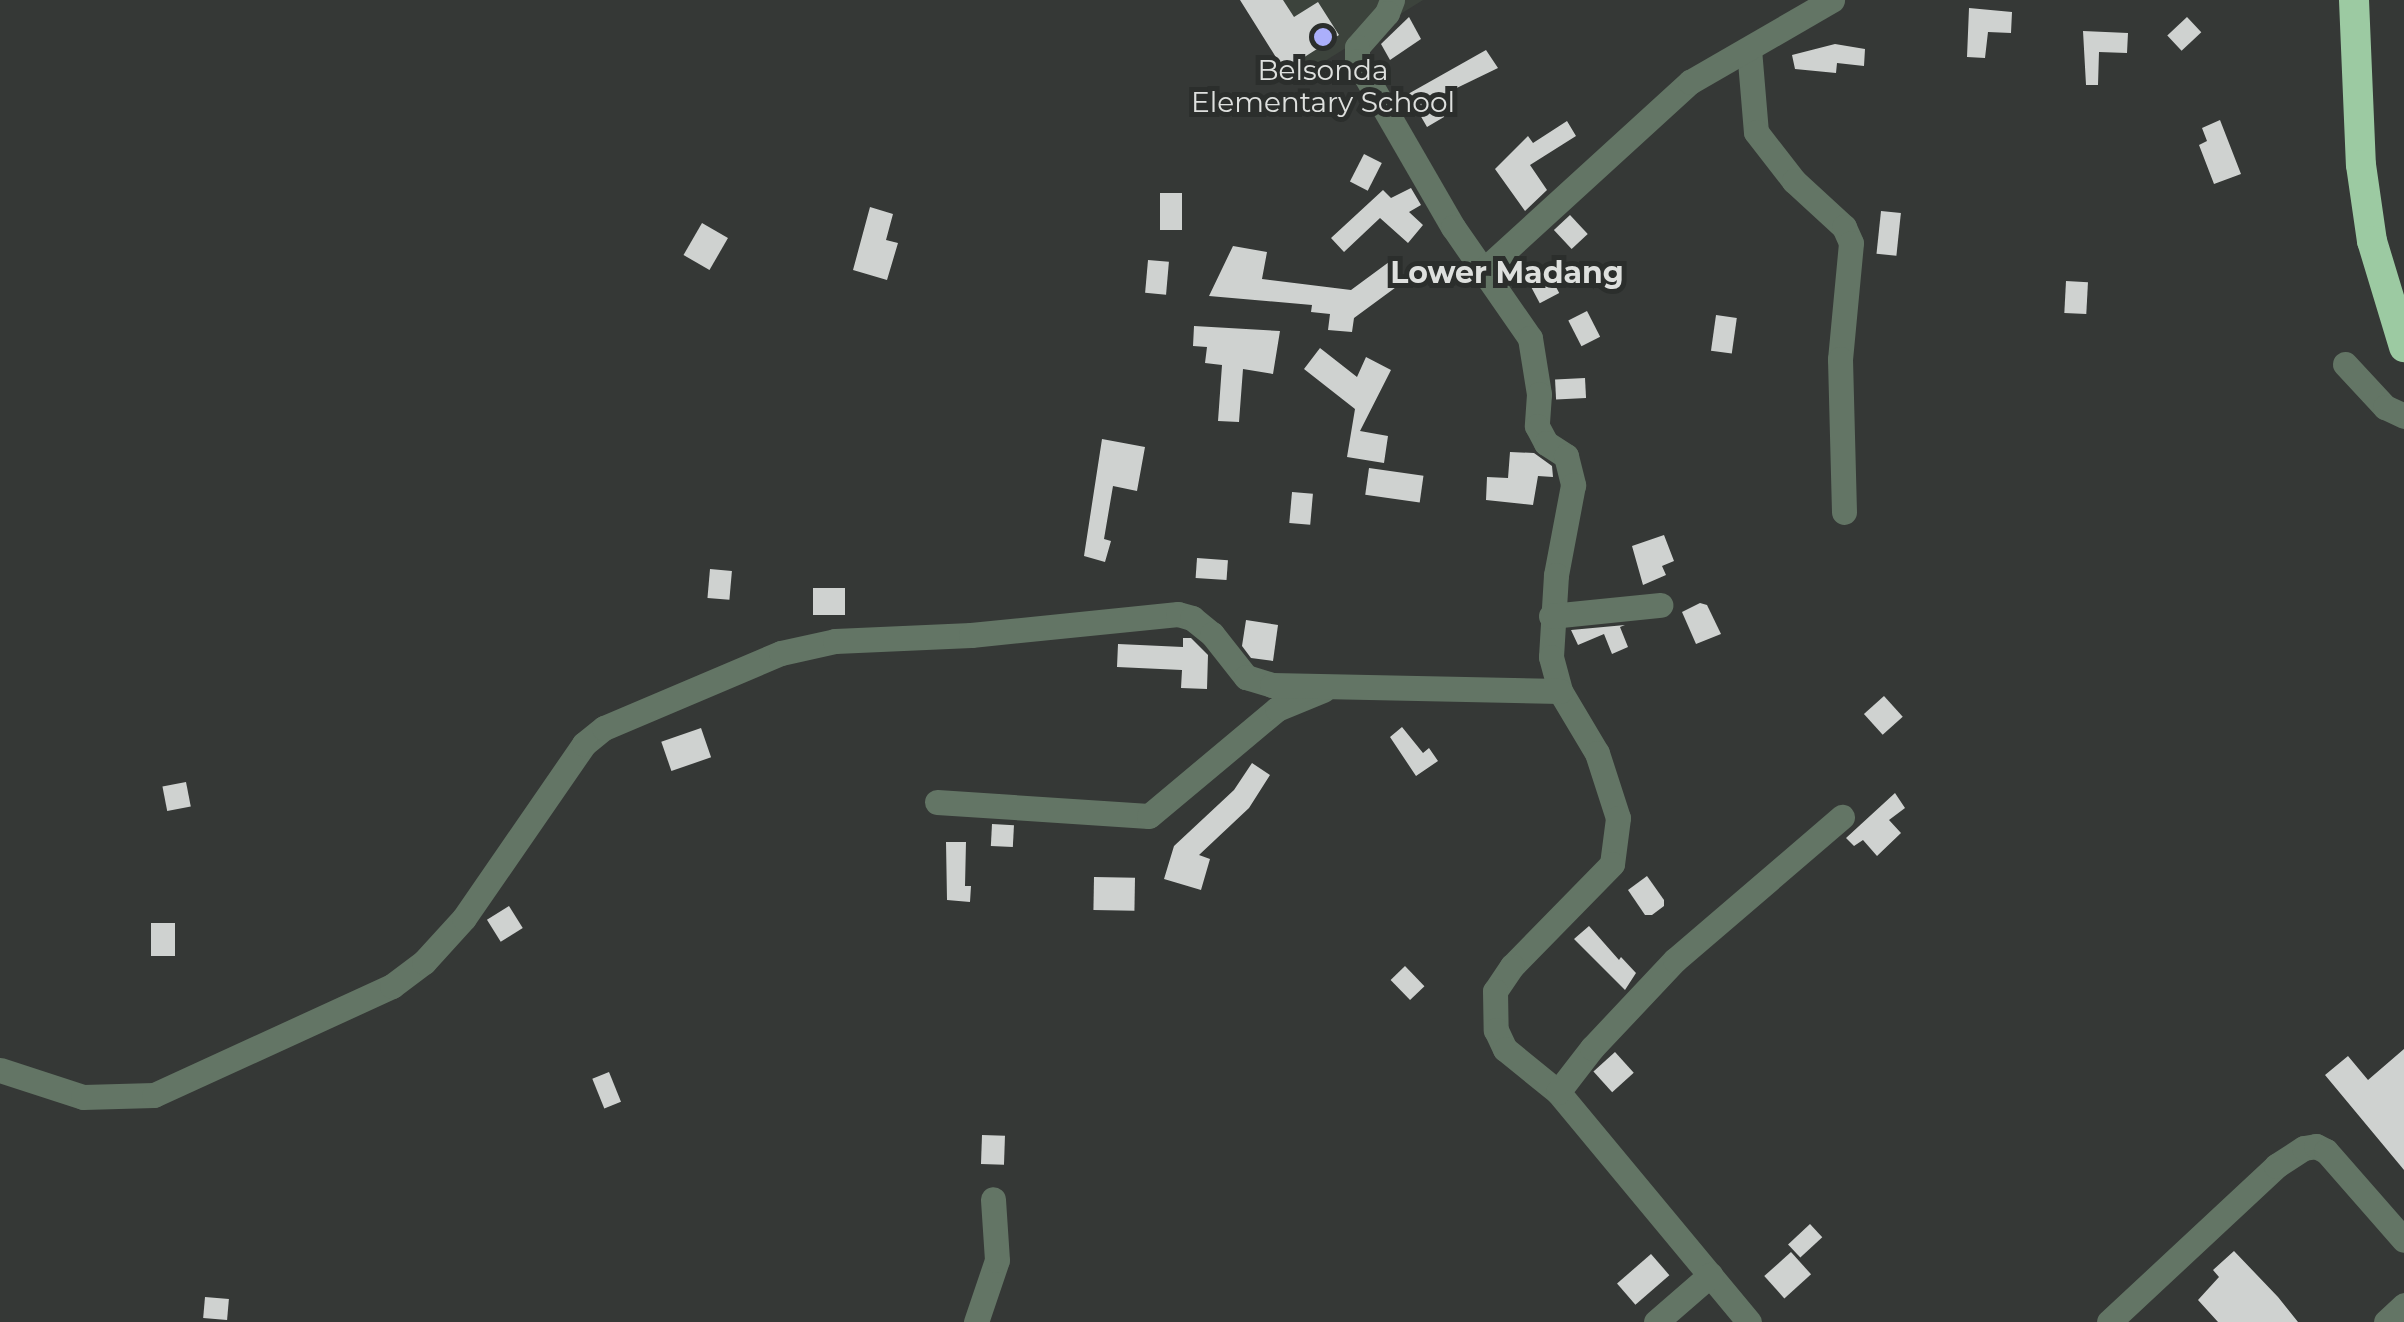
<!DOCTYPE html>
<style>
body{margin:0}
#map{position:relative;width:2404px;height:1322px;overflow:hidden;background:#353836;font-family:Montserrat,sans-serif}
div>[style]{position:absolute}
[style*='--x']{left:calc(var(--x)*1px);top:calc(var(--y)*1px);width:calc(var(--w)*1px);rotate:calc(var(--a)*1deg)}
.built>*{inset:0;background:#3c433c}
.building>*{inset:0;background:#cfd2d0;transform-origin:0 0}
.minor>*{height:25px;margin:-12.5px;padding:0 12.5px;transform-origin:12.5px;border-radius:12.5px;background:#637565}
.highway>*{height:30px;margin:-15px;padding:0 15px;transform-origin:15px;border-radius:15px;background:#9ccaa2}
.dots>*{width:28px;height:28px;translate:-50% -50%;box-sizing:border-box;border:5px solid #2b2e2c;border-radius:50%}
span{translate:-50% -50%;white-space:nowrap;text-align:center;line-height:1.15;-webkit-text-stroke:10px #2b2e2c;paint-order:stroke}
.poi-label{font-size:28px;color:#dee0de}
.neighbourhood-label{font-size:30px;color:#dee0de;font-weight:700}
</style>
<div id="map">
<div class="built">
<div style="clip-path:polygon(1259px 0,1423px 0,1304px 74px)"></div>
</div>
<div class="building">
<div style="clip-path:polygon(1240px 0,1283px 0,1294px 17px,1318px 2px,1339px 35px,1284px 70px)"></div>
<div style="clip-path:polygon(1969px 8px,2012px 12px,2011px 33px,1988px 32px,1985px 58px,1967px 57px)"></div>
<div style="clip-path:polygon(1409px 17px,1421px 39px,1390px 60px,1381px 44px)"></div>
<div style="left:2187px;top:17px;width:21px;height:27px;rotate:47deg"></div>
<div style="clip-path:polygon(2083px 31px,2128px 33px,2127px 53px,2099px 52px,2098px 85px,2086px 85px)"></div>
<div style="clip-path:polygon(1835px 44px,1865px 49px,1864px 66px,1837px 63px,1836px 73px,1795px 69px,1792px 55px)"></div>
<div style="clip-path:polygon(1486px 50px,1498px 68px,1434px 99px,1444px 117px,1427px 127px,1408px 94px)"></div>
<div style="clip-path:polygon(2220px 120px,2241px 174px,2214px 184px,2199px 145px,2207px 141px,2202px 128px)"></div>
<div style="clip-path:polygon(1567px 121px,1576px 136px,1530px 165px,1547px 190px,1525px 211px,1495px 169px,1528px 136px,1533px 143px)"></div>
<div style="left:1364px;top:154px;width:20px;height:31px;rotate:27deg"></div>
<div style="clip-path:polygon(1411px 188px,1421px 205px,1409px 212px,1423px 225px,1408px 243px,1380px 218px,1344px 252px,1331px 238px,1383px 190px,1391px 198px)"></div>
<div style="left:1160px;top:193px;width:22px;height:37px"></div>
<div style="clip-path:polygon(870px 207px,893px 214px,886px 240px,898px 243px,887px 280px,853px 270px)"></div>
<div style="left:1881px;top:211px;width:20px;height:43px;rotate:6deg"></div>
<div style="left:1570px;top:215px;width:26px;height:22px;rotate:47deg"></div>
<div style="left:702px;top:223px;width:30px;height:37px;rotate:30deg"></div>
<div style="clip-path:polygon(1233px 246px,1267px 252px,1262px 279px,1351px 290px,1389px 262px,1403px 282px,1354px 318px,1352px 332px,1328px 330px,1330px 314px,1311px 312px,1312px 305px,1209px 296px)"></div>
<div style="left:1148px;top:260px;width:21px;height:33px;rotate:5deg"></div>
<div style="left:1547px;top:270px;width:26px;height:22px;rotate:62deg"></div>
<div style="left:2066px;top:281px;width:22px;height:32px;rotate:3deg"></div>
<div style="left:1587px;top:311px;width:29px;height:21px;rotate:63deg"></div>
<div style="left:1716px;top:315px;width:21px;height:36px;rotate:8deg"></div>
<div style="clip-path:polygon(1194px 326px,1280px 331px,1273px 374px,1243px 369px,1239px 422px,1218px 421px,1222px 365px,1205px 363px,1207px 347px,1193px 346px)"></div>
<div style="clip-path:polygon(1320px 348px,1357px 377px,1366px 357px,1391px 370px,1360px 431px,1388px 436px,1384px 463px,1347px 457px,1355px 409px,1304px 369px)"></div>
<div style="left:1585px;top:378px;width:20px;height:30px;rotate:87deg"></div>
<div style="clip-path:polygon(1102px 439px,1145px 447px,1137px 491px,1113px 486px,1104px 539px,1111px 541px,1105px 562px,1084px 556px)"></div>
<div style="clip-path:polygon(1510px 452px,1534px 453px,1552px 466px,1553px 477px,1538px 476px,1533px 505px,1486px 500px,1487px 477px,1508px 478px)"></div>
<div style="left:1369px;top:468px;width:55px;height:27px;rotate:8deg"></div>
<div style="left:1292px;top:492px;width:21px;height:31px;rotate:5deg"></div>
<div style="clip-path:polygon(1664px 535px,1674px 561px,1662px 566px,1666px 575px,1643px 585px,1632px 546px)"></div>
<div style="left:1197px;top:558px;width:31px;height:20px;rotate:4deg"></div>
<div style="left:710px;top:569px;width:22px;height:29px;rotate:5deg"></div>
<div style="left:845px;top:588px;width:27px;height:32px;rotate:90deg"></div>
<div style="clip-path:polygon(1700px 603px,1707px 605px,1721px 634px,1696px 644px,1682px 612px)"></div>
<div style="clip-path:polygon(1246px 620px,1278px 625px,1273px 661px,1251px 658px,1242px 646px)"></div>
<div style="clip-path:polygon(1625px 625px,1620px 627px,1628px 647px,1612px 654px,1604px 634px,1578px 645px,1571px 630px)"></div>
<div style="clip-path:polygon(1183px 638px,1191px 638px,1208px 655px,1207px 689px,1181px 688px,1182px 670px,1117px 667px,1118px 644px,1183px 647px)"></div>
<div style="left:1884px;top:696px;width:28px;height:27px;rotate:48deg"></div>
<div style="clip-path:polygon(1402px 727px,1423px 753px,1429px 748px,1438px 761px,1416px 776px,1390px 737px)"></div>
<div style="left:701px;top:728px;width:31px;height:42px;rotate:71deg"></div>
<div style="clip-path:polygon(1252px 763px,1270px 775px,1249px 808px,1199px 855px,1210px 859px,1201px 890px,1164px 879px,1174px 846px,1234px 790px)"></div>
<div style="left:186px;top:782px;width:25px;height:24px;rotate:79deg"></div>
<div style="clip-path:polygon(1895px 793px,1905px 808px,1889px 820px,1901px 833px,1877px 856px,1863px 840px,1854px 846px,1846px 838px)"></div>
<div style="left:992px;top:824px;width:22px;height:22px;rotate:3deg"></div>
<div style="clip-path:polygon(946px 842px,966px 842px,965px 886px,971px 886px,970px 902px,947px 900px)"></div>
<div style="clip-path:polygon(1647px 876px,1664px 900px,1664px 906px,1652px 915px,1645px 915px,1628px 890px)"></div>
<div style="left:1094px;top:877px;width:41px;height:33px;rotate:1deg"></div>
<div style="left:509px;top:906px;width:26px;height:26px;rotate:58deg"></div>
<div style="left:175px;top:923px;width:33px;height:24px;rotate:90deg"></div>
<div style="clip-path:polygon(1589px 926px,1619px 960px,1621px 957px,1636px 973px,1625px 990px,1574px 939px)"></div>
<div style="left:1405px;top:966px;width:28px;height:20px;rotate:46deg"></div>
<div style="clip-path:polygon(2404px 1049px,2404px 1170px,2325px 1075px,2348px 1056px,2368px 1080px)"></div>
<div style="left:1615px;top:1052px;width:28px;height:29px;rotate:48deg"></div>
<div style="left:609px;top:1072px;width:32px;height:18px;rotate:68deg"></div>
<div style="left:982px;top:1135px;width:23px;height:29px;rotate:2deg"></div>
<div style="left:1810px;top:1224px;width:18px;height:30px;rotate:47deg"></div>
<div style="clip-path:polygon(2234px 1251px,2278px 1297px,2298px 1322px,2218px 1322px,2198px 1300px,2219px 1277px,2213px 1270px)"></div>
<div style="left:1791px;top:1252px;width:30px;height:36px;rotate:48deg"></div>
<div style="left:1651px;top:1254px;width:28px;height:45px;rotate:49deg"></div>
<div style="left:205px;top:1297px;width:24px;height:21px;rotate:5deg"></div>
</div>
<div class="minor">
<div style="--x:1392;--y:0;--w:14;--a:111"></div>
<div style="--x:1387;--y:13;--w:45;--a:131.4"></div>
<div style="--x:1357;--y:47;--w:14;--a:90"></div>
<div style="--x:1357;--y:61;--w:192;--a:60"></div>
<div style="--x:1453;--y:227;--w:135;--a:55.3"></div>
<div style="--x:1530;--y:338;--w:57;--a:80.9"></div>
<div style="--x:1539;--y:394;--w:32;--a:94"></div>
<div style="--x:1537;--y:426;--w:19;--a:62"></div>
<div style="--x:1546;--y:443;--w:24;--a:33"></div>
<div style="--x:1566;--y:456;--w:30;--a:76"></div>
<div style="--x:1573;--y:485;--w:92;--a:100.7"></div>
<div style="--x:1556;--y:575;--w:82;--a:93.5"></div>
<div style="--x:1551;--y:657;--w:35;--a:75"></div>
<div style="--x:1560;--y:691;--w:72;--a:59.2"></div>
<div style="--x:1597;--y:753;--w:68;--a:72.1"></div>
<div style="--x:1618;--y:818;--w:46;--a:97.4"></div>
<div style="--x:1612;--y:864;--w:143;--a:134.4"></div>
<div style="--x:1512;--y:966;--w:30;--a:124"></div>
<div style="--x:1495;--y:991;--w:39;--a:89"></div>
<div style="--x:1496;--y:1030;--w:21;--a:65"></div>
<div style="--x:1505;--y:1049;--w:68;--a:39.1"></div>
<div style="--x:1558;--y:1092;--w:299;--a:50.3"></div>
<div style="--x:1749;--y:49;--w:83;--a:85.2"></div>
<div style="--x:1756;--y:132;--w:62;--a:52.2"></div>
<div style="--x:1794;--y:181;--w:68;--a:42.6"></div>
<div style="--x:1844;--y:227;--w:17;--a:66"></div>
<div style="--x:1851;--y:243;--w:117;--a:95.4"></div>
<div style="--x:1840;--y:359;--w:153;--a:88.5"></div>
<div style="--x:1484;--y:270;--w:279;--a:-42.4"></div>
<div style="--x:1690;--y:82;--w:164;--a:-30"></div>
<div style="--x:2345;--y:364;--w:59;--a:47.1"></div>
<div style="--x:2385;--y:407;--w:21;--a:25"></div>
<div style="--x:1551;--y:616;--w:110;--a:-5.8"></div>
<div style="--x:937;--y:802;--w:212;--a:3.8"></div>
<div style="--x:1149;--y:816;--w:167;--a:-39.9"></div>
<div style="--x:1277;--y:709;--w:50;--a:-22.4"></div>
<div style="--x:0;--y:1070;--w:87;--a:18"></div>
<div style="--x:83;--y:1097;--w:71;--a:-1.6"></div>
<div style="--x:154;--y:1095;--w:262;--a:-24.6"></div>
<div style="--x:392;--y:986;--w:40;--a:-37"></div>
<div style="--x:424;--y:962;--w:59;--a:-47.7"></div>
<div style="--x:464;--y:918;--w:211;--a:-55.4"></div>
<div style="--x:584;--y:744;--w:26;--a:-39"></div>
<div style="--x:604;--y:728;--w:192;--a:-23"></div>
<div style="--x:781;--y:653;--w:55;--a:-12.5"></div>
<div style="--x:835;--y:641;--w:136;--a:-2.5"></div>
<div style="--x:971;--y:635;--w:208;--a:-5.8"></div>
<div style="--x:1178;--y:614;--w:15;--a:16"></div>
<div style="--x:1192;--y:618;--w:26;--a:39"></div>
<div style="--x:1212;--y:634;--w:55;--a:51.7"></div>
<div style="--x:1246;--y:677;--w:27;--a:17"></div>
<div style="--x:1272;--y:685;--w:288;--a:1.2"></div>
<div style="--x:1558;--y:1092;--w:56;--a:-52.3"></div>
<div style="--x:1592;--y:1048;--w:121;--a:-46.7"></div>
<div style="--x:1675;--y:960;--w:220;--a:-40.6"></div>
<div style="--x:976;--y:1322;--w:65;--a:-71.3"></div>
<div style="--x:997;--y:1260;--w:61;--a:-93.8"></div>
<div style="--x:1656;--y:1322;--w:72;--a:-41"></div>
<div style="--x:2109;--y:1322;--w:229;--a:-43"></div>
<div style="--x:2276;--y:1166;--w:33;--a:-33"></div>
<div style="--x:2304;--y:1148;--w:12;--a:-9"></div>
<div style="--x:2316;--y:1146;--w:11;--a:27"></div>
<div style="--x:2326;--y:1151;--w:118;--a:48.8"></div>
<div style="--x:2386;--y:1322;--w:25;--a:-43"></div>
</div>
<div class="highway">
<div style="--x:2354;--y:0;--w:165;--a:87.6"></div>
<div style="--x:2361;--y:165;--w:77;--a:81.8"></div>
<div style="--x:2372;--y:241;--w:111;--a:73.2"></div>
</div>
<div class="dots">
<div style="left:1323px;top:37px;background:#abaffb"></div>
</div>
<div class="poi-label">
<span style="left:1323px;top:86px">Belsonda<br>Elementary School</span>
</div>
<div class="neighbourhood-label">
<span style="left:1507px;top:273px">Lower Madang</span>
</div>
</div>
